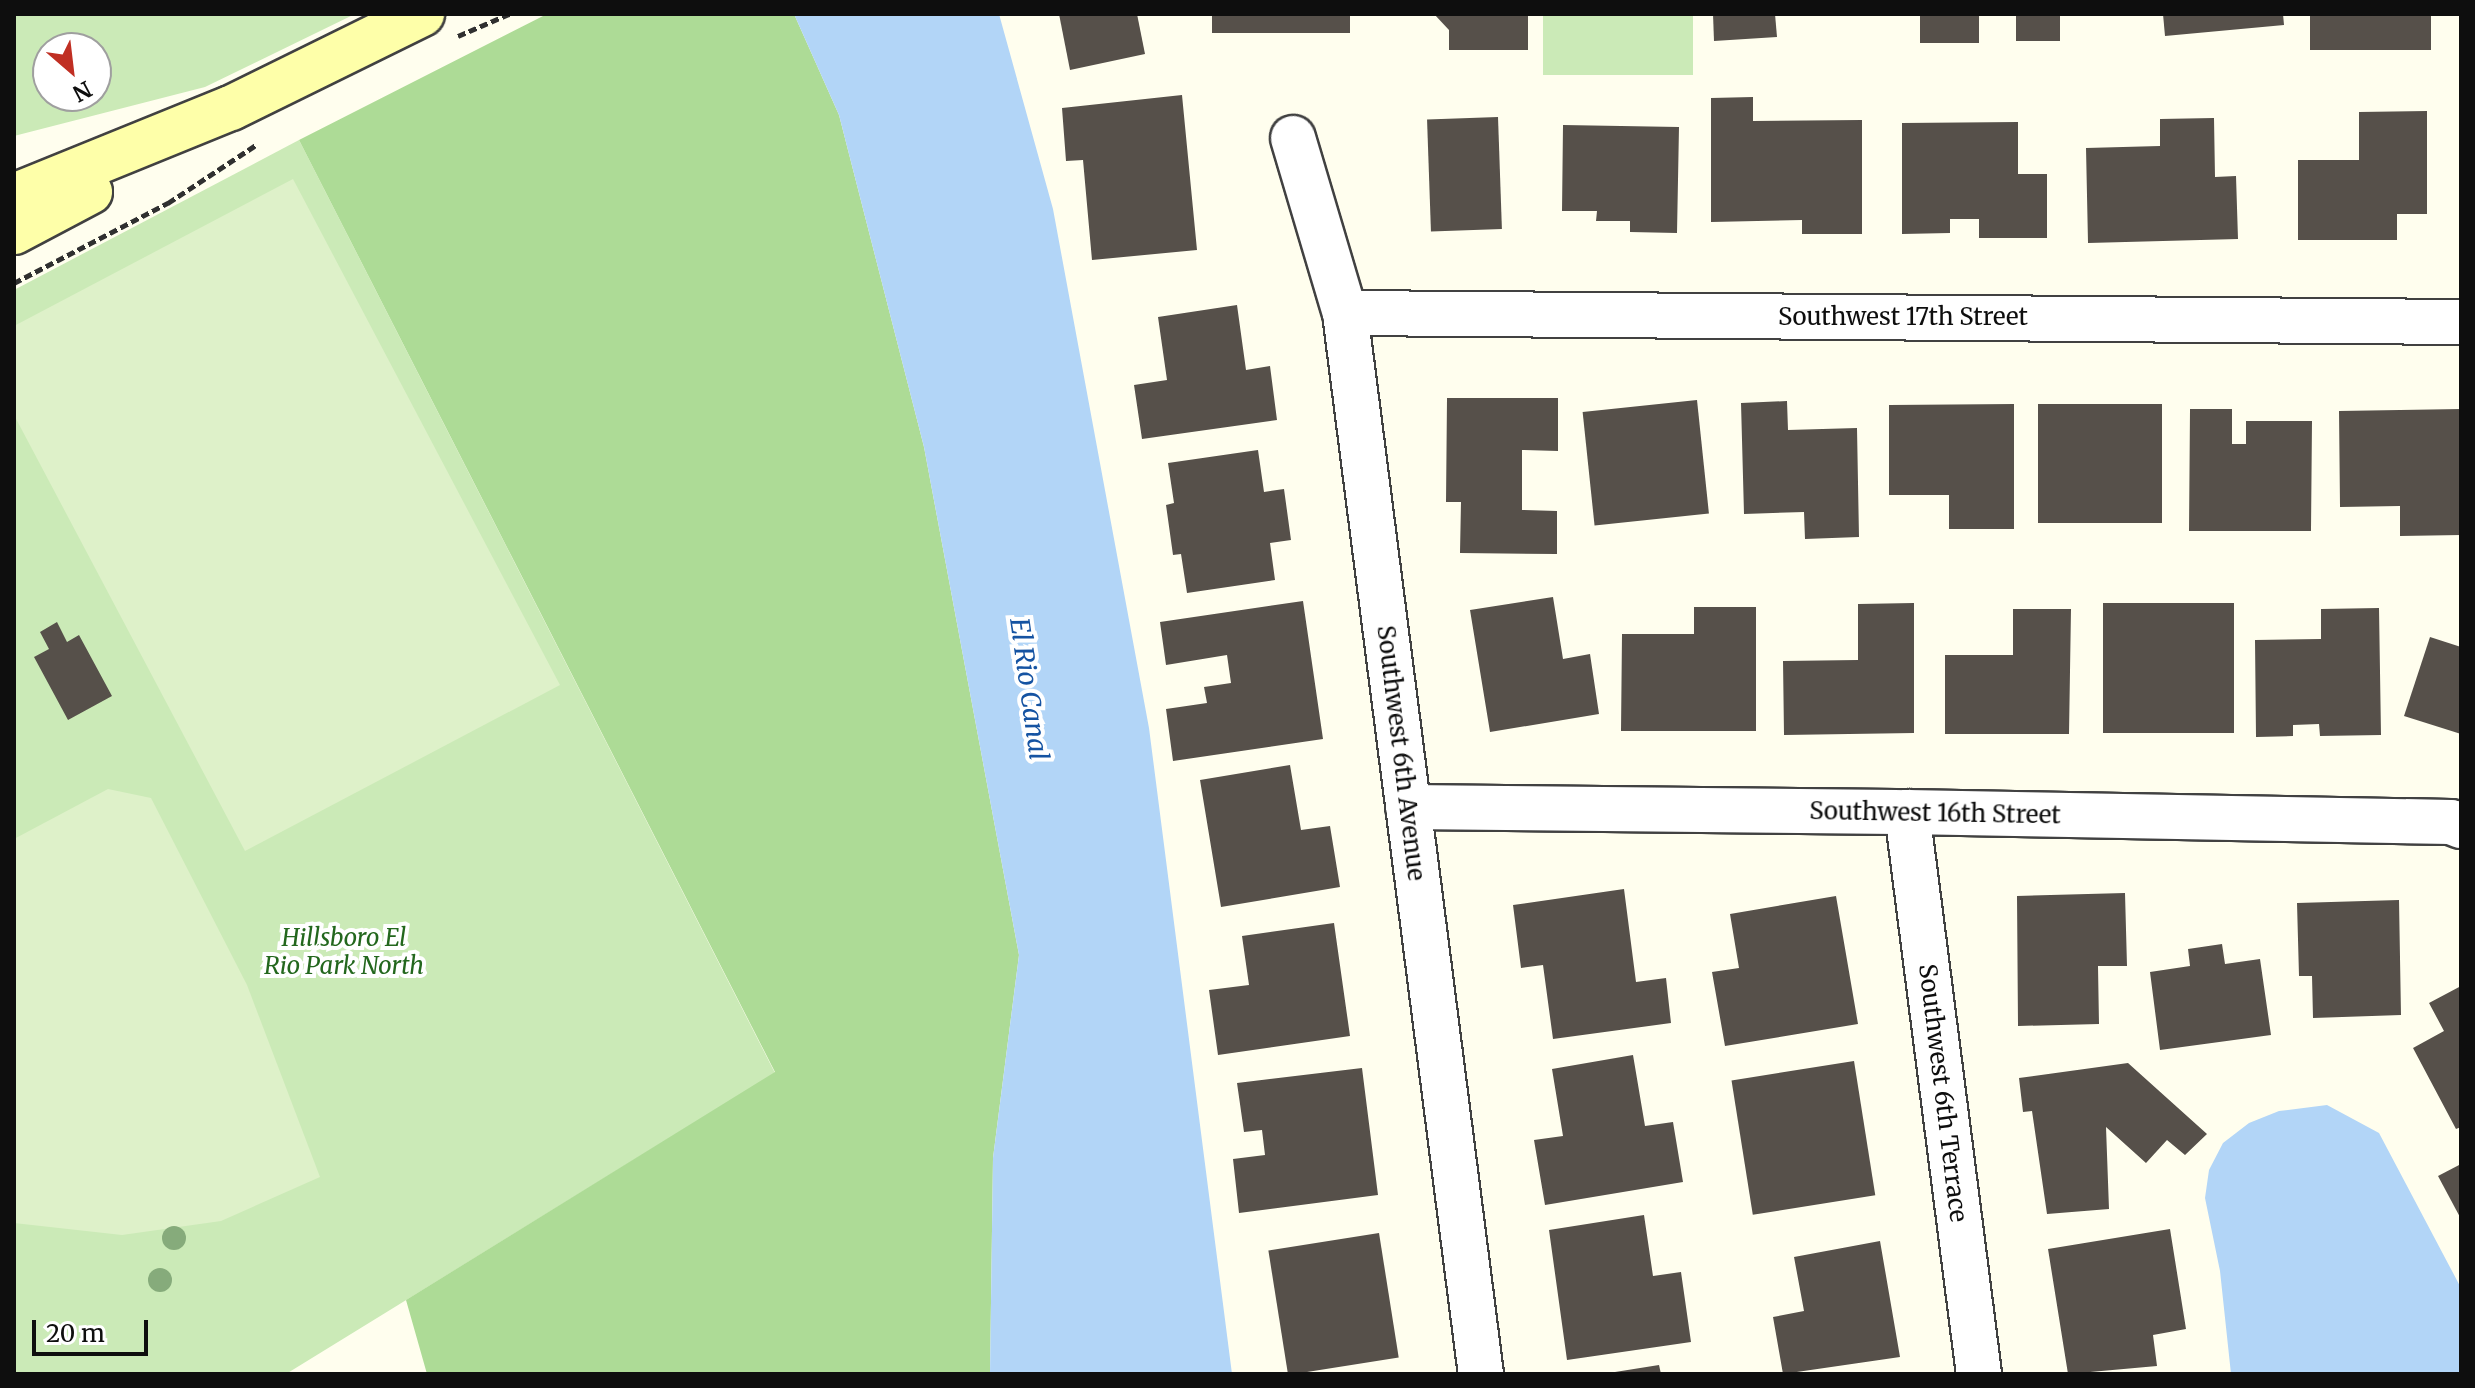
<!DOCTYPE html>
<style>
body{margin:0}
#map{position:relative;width:2475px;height:1388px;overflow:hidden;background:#fffeee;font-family:Merriweather,serif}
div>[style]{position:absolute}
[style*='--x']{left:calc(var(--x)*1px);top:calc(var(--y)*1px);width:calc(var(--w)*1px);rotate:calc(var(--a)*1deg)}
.green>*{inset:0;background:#cbeab7;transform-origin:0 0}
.forest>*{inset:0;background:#addb96}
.pitch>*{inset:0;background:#def1c9}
.water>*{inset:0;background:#b2d5f7}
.building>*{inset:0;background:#56504a;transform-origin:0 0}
.path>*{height:5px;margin-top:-2.5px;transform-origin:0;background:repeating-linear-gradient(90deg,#303030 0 8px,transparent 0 12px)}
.roads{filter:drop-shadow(2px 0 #414141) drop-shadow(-2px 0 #414141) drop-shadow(0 2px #414141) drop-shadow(0 -2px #414141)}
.street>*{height:44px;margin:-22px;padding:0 22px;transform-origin:22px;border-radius:22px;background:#fff}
.secondary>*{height:44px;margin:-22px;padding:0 22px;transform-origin:22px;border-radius:22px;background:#feffa9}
.trees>*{width:24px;height:24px;margin:-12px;border-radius:50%;background:#86ab7b}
span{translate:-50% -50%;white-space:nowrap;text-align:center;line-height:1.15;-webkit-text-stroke:8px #fff;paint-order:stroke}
.street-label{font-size:24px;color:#0e0e0e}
.park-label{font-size:24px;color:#23671d;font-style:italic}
.water-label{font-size:26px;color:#1553a2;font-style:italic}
.frame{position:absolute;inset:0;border:16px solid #0e0e0e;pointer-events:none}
.north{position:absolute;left:32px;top:32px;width:80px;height:80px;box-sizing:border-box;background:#fff;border:2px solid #9f9f9f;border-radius:50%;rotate:152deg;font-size:22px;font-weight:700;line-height:32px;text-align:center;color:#0e0e0e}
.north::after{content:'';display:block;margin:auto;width:28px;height:36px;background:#c02f23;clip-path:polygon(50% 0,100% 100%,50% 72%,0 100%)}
.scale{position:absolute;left:32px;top:1320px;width:116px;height:36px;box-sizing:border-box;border:4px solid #0e0e0e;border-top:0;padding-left:10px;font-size:24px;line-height:28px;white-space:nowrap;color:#0e0e0e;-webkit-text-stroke:6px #fff;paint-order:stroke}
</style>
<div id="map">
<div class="green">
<div style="clip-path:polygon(evenodd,14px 14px,355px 14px,205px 87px,14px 136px,14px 14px,48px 48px,96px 48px,96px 96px,48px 96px,48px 48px)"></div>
<div style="left:1543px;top:14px;width:150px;height:61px"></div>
<div style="clip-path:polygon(299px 140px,775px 1073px,286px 1374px,14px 1374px,14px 290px)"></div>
</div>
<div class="forest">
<div style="clip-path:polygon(547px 14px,794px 14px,839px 115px,924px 447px,1019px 955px,993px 1158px,990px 1374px,427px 1374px,406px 1300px,775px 1072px,299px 140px)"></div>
</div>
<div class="pitch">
<div style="clip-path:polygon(293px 179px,560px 685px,245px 851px,14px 415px,14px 326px)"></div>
<div style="clip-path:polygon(108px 789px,151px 798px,247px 985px,320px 1177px,221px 1221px,122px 1235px,14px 1223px,14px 839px)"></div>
</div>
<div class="water">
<div style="clip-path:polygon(794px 14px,999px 14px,1053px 209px,1149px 728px,1232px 1374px,990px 1374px,993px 1158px,1019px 955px,924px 447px,839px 115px)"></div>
<div style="clip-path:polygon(2327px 1105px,2379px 1133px,2461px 1288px,2461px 1374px,2231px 1374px,2220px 1271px,2205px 1198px,2209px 1170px,2223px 1143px,2249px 1123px,2279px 1111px)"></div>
</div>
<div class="building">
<div style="clip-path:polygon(1059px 14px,1137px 14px,1145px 54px,1070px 70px)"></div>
<div style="left:1212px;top:14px;width:138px;height:19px"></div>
<div style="clip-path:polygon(1434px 14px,1528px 14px,1528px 50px,1449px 50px,1449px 30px)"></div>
<div style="clip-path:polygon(1713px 14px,1775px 14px,1777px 37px,1714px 41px)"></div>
<div style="left:1920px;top:14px;width:59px;height:29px"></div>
<div style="left:2016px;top:14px;width:44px;height:27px"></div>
<div style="clip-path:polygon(2163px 14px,2283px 14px,2284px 25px,2165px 36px)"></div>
<div style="left:2310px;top:14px;width:121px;height:36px"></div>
<div style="clip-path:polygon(1182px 95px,1197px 250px,1092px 260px,1083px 160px,1066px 161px,1062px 108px)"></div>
<div style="clip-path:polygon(1753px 97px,1753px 121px,1862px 120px,1862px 234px,1802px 234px,1802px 220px,1711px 222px,1711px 98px)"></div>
<div style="clip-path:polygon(2427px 111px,2427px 214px,2397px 214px,2397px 240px,2298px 240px,2298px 160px,2359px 160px,2359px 112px)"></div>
<div style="left:1498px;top:117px;width:112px;height:71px;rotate:88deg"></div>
<div style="clip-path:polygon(2214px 118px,2215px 177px,2236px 176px,2238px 239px,2088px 243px,2086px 148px,2160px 146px,2160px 119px)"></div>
<div style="clip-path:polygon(2018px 122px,2018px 174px,2047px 174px,2047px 238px,1979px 238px,1979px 219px,1950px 219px,1950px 233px,1902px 234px,1902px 123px)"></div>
<div style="clip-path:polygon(1563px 125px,1679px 127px,1677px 233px,1630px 232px,1630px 221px,1596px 221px,1597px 211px,1562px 211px)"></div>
<div style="clip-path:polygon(1237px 305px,1246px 370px,1270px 366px,1277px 420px,1142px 439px,1134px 385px,1167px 380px,1158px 317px)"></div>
<div style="clip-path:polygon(1447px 398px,1558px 398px,1558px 451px,1522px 450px,1522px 510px,1557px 511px,1557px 554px,1460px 553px,1461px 502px,1446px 502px)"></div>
<div style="left:1697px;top:400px;width:114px;height:115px;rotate:84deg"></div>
<div style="clip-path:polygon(1787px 401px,1788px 430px,1857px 428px,1859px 537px,1805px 539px,1804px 512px,1744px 514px,1741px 403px)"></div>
<div style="clip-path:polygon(2014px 404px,2014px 529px,1949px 529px,1949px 495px,1889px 495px,1889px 405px)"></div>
<div style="left:2162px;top:404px;width:119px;height:124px;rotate:90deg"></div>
<div style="clip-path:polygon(2190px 409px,2232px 409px,2232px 444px,2246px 444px,2246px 421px,2312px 421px,2311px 531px,2189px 531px)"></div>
<div style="clip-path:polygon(2461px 409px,2461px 535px,2400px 536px,2400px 506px,2340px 507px,2339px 411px)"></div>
<div style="clip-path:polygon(1258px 450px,1264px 492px,1284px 489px,1291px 540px,1270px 543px,1275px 580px,1187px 593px,1181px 554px,1173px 555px,1166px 505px,1174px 503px,1168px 463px)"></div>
<div style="clip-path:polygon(1553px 597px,1563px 659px,1590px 654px,1599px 714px,1490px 732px,1470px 610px)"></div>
<div style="clip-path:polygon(1303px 601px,1323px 739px,1173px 761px,1166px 709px,1207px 703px,1204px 687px,1231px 683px,1227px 655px,1166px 665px,1160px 622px)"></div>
<div style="clip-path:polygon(1914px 603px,1914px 733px,1784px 735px,1783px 661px,1858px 660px,1858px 604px)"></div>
<div style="left:2234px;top:603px;width:130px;height:131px;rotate:90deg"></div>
<div style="clip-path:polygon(1694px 607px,1756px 607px,1756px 731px,1621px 731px,1622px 634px,1694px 634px)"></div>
<div style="clip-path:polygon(2379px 608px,2381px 735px,2320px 736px,2319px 724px,2293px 725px,2293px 736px,2256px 737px,2255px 640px,2321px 639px,2321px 609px)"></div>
<div style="clip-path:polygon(2013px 609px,2071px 609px,2069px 734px,1945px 734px,1945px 655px,2013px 655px)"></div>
<div style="clip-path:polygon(57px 622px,67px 642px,79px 635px,112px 696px,68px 720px,34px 657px,49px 649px,40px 632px)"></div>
<div style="clip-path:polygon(2430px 637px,2461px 647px,2461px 734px,2404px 716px)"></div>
<div style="clip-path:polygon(1290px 765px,1301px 830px,1330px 826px,1340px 887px,1221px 907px,1200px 780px)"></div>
<div style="clip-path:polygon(1624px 889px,1636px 982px,1666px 978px,1671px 1023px,1553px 1039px,1543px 965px,1521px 968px,1513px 905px)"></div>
<div style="clip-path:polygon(2125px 893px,2127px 966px,2098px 966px,2099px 1024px,2018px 1026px,2017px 896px)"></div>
<div style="clip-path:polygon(1836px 896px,1858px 1024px,1725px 1046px,1712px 972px,1739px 968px,1730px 914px)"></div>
<div style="clip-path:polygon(2399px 900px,2401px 1015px,2313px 1018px,2312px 976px,2299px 976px,2297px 903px)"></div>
<div style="clip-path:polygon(1334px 923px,1350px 1036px,1218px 1055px,1209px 990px,1249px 985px,1242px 936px)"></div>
<div style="clip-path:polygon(2222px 944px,2225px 964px,2260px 959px,2271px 1035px,2160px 1050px,2150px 972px,2190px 966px,2188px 949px)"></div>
<div style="clip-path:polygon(2461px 986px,2461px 1127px,2456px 1129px,2413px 1048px,2444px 1031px,2429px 1003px)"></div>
<div style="clip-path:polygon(1633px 1055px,1645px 1126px,1673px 1122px,1683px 1182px,1545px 1205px,1534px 1140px,1563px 1136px,1552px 1069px)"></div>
<div style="left:1854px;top:1061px;width:136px;height:124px;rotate:81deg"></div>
<div style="clip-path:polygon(2128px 1063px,2207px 1134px,2185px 1155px,2167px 1140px,2146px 1163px,2106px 1127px,2109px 1209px,2047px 1214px,2032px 1111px,2023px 1112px,2019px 1078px)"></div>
<div style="clip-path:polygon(1362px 1068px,1378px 1195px,1239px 1213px,1233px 1159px,1265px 1155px,1262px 1130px,1244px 1132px,1237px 1083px)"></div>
<div style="clip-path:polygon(2461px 1164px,2461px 1219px,2438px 1176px)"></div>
<div style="clip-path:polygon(1644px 1215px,1653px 1276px,1681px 1272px,1691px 1342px,1567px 1360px,1549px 1230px)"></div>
<div style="clip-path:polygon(2170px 1229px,2186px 1329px,2153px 1335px,2157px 1366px,2068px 1374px,2048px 1249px)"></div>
<div style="left:1379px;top:1233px;width:126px;height:112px;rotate:81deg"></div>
<div style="clip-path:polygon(1880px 1241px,1900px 1357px,1783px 1374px,1773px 1317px,1804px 1311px,1794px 1257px)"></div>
<div style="clip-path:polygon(1659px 1365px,1661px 1374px,1615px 1374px,1615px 1372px)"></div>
</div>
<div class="path">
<div style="--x:458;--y:36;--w:56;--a:-23.3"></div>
<div style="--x:14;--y:283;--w:174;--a:-27.5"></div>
<div style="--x:168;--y:203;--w:105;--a:-33.4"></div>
</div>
<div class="roads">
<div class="street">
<div style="--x:1293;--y:138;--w:183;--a:73.5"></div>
<div style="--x:1345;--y:313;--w:1070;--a:82.7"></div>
<div style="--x:1345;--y:313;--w:1116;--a:0.46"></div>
<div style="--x:1408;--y:807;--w:499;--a:0.6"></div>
<div style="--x:1907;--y:812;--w:544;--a:1.05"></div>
<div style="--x:2451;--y:822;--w:11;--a:22"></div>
<div style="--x:1907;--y:812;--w:567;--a:82.7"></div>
</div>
<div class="secondary">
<div style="--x:14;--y:196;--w:234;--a:-22.1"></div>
<div style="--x:231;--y:108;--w:213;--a:-26.2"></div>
<div style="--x:14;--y:232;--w:86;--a:-27.8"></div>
</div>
</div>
<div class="trees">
<div style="left:174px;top:1238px"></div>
<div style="left:160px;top:1280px"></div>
</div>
<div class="street-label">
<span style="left:1903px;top:317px">Southwest 17th Street</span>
<span style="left:1401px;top:753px;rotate:83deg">Southwest 6th Avenue</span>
<span style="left:1935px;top:813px;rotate:1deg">Southwest 16th Street</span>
<span style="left:1943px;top:1093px;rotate:83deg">Southwest 6th Terrace</span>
</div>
<div class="park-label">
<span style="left:344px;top:952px">Hillsboro El<br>Rio Park North</span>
</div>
<div class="water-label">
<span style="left:1029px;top:689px;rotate:82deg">El Rio Canal</span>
</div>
<div class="frame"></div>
<div class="north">N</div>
<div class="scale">20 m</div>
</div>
